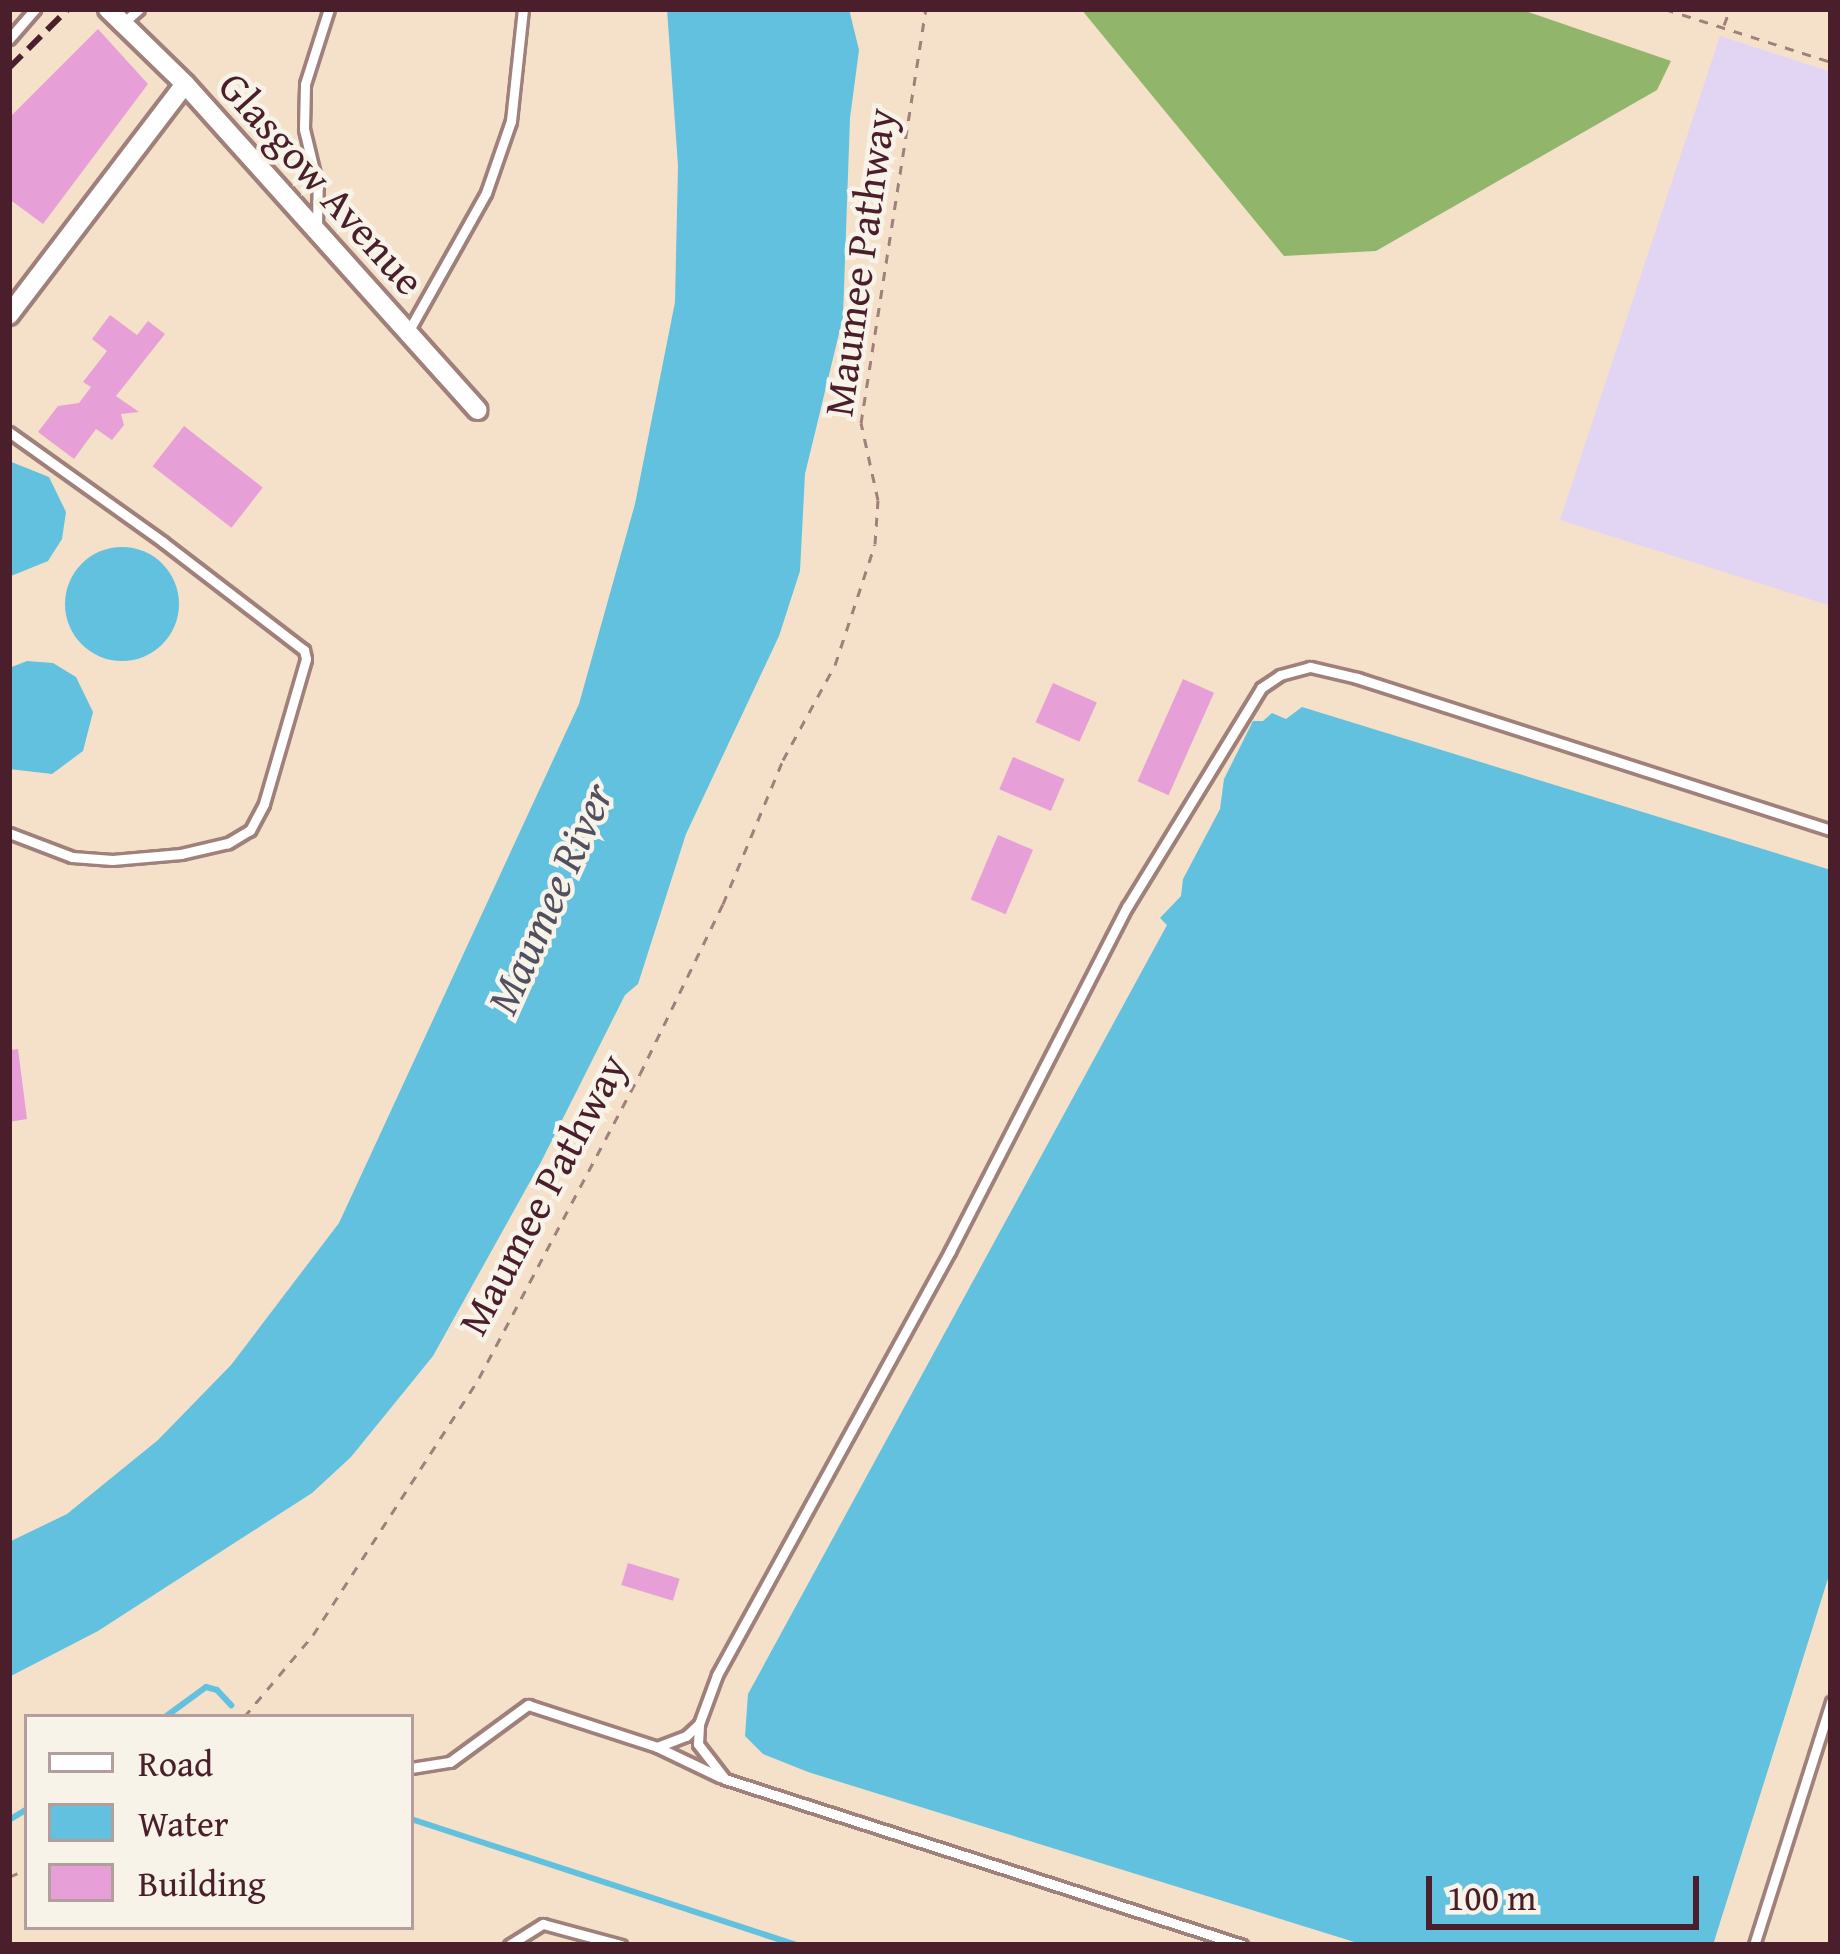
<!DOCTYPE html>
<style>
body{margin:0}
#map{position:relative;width:1840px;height:1954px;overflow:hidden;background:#f5e1c9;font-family:"Gentium Book Plus",serif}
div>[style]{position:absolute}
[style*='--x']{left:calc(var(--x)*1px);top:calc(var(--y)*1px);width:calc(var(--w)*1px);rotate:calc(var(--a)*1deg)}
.built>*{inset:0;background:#e2d4f3}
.forest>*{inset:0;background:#91b66b}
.water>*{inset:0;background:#61c1df}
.round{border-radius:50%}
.stream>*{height:6px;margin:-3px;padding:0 3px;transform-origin:3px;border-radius:3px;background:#61c1df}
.building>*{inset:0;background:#e6a0d7;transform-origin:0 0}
.path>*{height:3px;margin-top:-1.5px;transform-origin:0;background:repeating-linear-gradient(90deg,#a0807a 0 9px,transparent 0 18px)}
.roads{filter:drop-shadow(3px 0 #a0807a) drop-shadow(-3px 0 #a0807a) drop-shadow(0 3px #a0807a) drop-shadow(0 -3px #a0807a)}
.service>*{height:9px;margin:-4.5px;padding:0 4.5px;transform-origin:4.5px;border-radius:4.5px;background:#fff}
.minor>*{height:18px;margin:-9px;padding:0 9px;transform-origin:9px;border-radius:9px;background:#fff}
.rail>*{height:6px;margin-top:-3px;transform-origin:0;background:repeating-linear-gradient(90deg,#4a1f2b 0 18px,transparent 0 27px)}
span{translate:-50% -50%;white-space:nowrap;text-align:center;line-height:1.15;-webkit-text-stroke:9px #f7f3e8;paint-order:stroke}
.street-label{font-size:42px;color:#4a1f2b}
.water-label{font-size:45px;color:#515061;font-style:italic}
.frame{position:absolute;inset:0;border:12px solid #4a1f2b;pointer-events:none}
.legend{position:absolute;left:24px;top:1714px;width:390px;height:216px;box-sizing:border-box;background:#f7f3e8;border:3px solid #b29e9c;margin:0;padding:15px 21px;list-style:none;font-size:36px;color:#4a1f2b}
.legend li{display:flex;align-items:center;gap:24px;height:60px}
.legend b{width:60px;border:3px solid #b29e9c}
.scale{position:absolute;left:1426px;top:1876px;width:273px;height:54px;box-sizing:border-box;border:6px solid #4a1f2b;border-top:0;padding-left:15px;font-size:36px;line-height:42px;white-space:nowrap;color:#4a1f2b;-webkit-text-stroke:9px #f7f3e8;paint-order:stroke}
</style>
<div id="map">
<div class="built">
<div style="clip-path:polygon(1720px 36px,1831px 72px,1831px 606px,1560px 520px)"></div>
</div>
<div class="forest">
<div style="clip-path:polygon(1081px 9px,1520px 9px,1671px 61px,1657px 90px,1376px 251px,1284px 256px)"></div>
</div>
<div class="water">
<div style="clip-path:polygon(667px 9px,849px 9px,859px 50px,850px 118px,843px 317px,805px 474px,800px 571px,779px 636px,686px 834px,638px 984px,625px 995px,541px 1162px,433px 1356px,351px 1457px,312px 1493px,98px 1631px,9px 1677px,9px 1542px,67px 1514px,158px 1440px,231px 1365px,339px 1223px,579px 704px,635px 504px,675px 302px,678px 166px)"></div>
<div style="clip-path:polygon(9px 461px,49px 477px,66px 512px,62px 539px,48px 561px,11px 576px)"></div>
<div class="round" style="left:65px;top:547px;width:114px;height:114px"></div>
<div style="clip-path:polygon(27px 661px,53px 663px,76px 677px,93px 712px,83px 751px,52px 774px,9px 769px,9px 668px)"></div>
<div style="clip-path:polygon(1302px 707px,1831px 870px,1831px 1569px,1713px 1945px,1364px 1945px,808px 1772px,763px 1754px,745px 1736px,748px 1694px,1167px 925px,1160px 918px,1181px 896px,1183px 879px,1220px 809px,1224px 779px,1253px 721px,1263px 721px,1272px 713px,1286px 719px)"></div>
</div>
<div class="stream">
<div style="--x:165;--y:1717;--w:51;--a:-36.2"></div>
<div style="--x:206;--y:1687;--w:11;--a:15"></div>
<div style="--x:217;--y:1690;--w:21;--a:47"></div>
<div style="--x:411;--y:1819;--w:406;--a:18.1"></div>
<div style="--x:9;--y:1820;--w:21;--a:-31"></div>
</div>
<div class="building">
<div style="clip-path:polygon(98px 29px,148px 84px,43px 224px,9px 199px,9px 118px)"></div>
<div style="clip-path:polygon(110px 315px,137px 335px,148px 321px,165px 334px,116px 396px,139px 412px,121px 414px,124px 425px,112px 440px,96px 429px,74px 459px,38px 432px,58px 406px,79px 403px,91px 387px,83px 382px,107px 351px,92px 339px)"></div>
<div style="left:184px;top:426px;width:100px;height:51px;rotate:38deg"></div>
<div style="left:1183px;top:679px;width:34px;height:112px;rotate:24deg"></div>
<div style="left:1053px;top:683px;width:48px;height:43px;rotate:24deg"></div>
<div style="left:1013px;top:757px;width:56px;height:35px;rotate:23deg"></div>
<div style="left:998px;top:835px;width:38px;height:70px;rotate:23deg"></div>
<div style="clip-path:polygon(18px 1049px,27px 1119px,9px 1122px,9px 1050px)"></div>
<div style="left:628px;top:1563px;width:54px;height:23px;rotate:17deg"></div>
</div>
<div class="path">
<div style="--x:1665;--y:9;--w:174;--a:17.7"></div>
<div style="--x:1724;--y:25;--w:17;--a:-69"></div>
<div style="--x:244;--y:1717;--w:107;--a:-49.9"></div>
<div style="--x:313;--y:1635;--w:306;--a:-57.1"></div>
<div style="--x:479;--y:1378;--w:344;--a:-62.1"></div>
<div style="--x:640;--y:1074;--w:189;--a:-64"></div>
<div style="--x:723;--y:904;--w:156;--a:-67.4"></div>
<div style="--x:783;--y:760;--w:108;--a:-61.3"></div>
<div style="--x:835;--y:665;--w:127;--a:-71.7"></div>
<div style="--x:875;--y:544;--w:44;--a:-86.1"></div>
<div style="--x:878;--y:500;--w:79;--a:-102.4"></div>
<div style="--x:861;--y:423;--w:419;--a:-81.1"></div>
<div style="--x:9;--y:1877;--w:20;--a:-24"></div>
</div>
<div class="roads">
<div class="service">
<div style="--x:123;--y:23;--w:21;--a:-41"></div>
<div style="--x:9;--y:39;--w:40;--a:-49"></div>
<div style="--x:317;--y:226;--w:39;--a:-89"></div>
<div style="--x:318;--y:187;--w:60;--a:-103.6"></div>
<div style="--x:304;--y:129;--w:45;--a:-88.7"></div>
<div style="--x:305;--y:84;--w:79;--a:-72.3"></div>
<div style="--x:408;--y:332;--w:159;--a:-60.7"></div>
<div style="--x:486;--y:193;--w:76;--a:-70.9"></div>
<div style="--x:511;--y:121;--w:113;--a:-83.9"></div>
<div style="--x:9;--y:432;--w:189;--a:35.5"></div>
<div style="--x:163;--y:542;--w:178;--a:37.5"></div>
<div style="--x:304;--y:650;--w:9;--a:77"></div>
<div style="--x:306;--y:659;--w:151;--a:106.2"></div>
<div style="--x:264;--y:804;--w:30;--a:118"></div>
<div style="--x:250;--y:830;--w:26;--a:149"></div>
<div style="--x:228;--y:843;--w:48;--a:166.8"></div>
<div style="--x:181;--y:854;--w:69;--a:175"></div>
<div style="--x:112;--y:860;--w:40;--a:-175.7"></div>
<div style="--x:72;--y:857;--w:67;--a:-159.1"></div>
<div style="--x:657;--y:1747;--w:31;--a:-21"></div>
<div style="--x:686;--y:1736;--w:18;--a:-43"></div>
<div style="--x:411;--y:1768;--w:39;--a:-9"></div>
<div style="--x:450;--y:1762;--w:97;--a:-36.2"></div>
<div style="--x:528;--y:1705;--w:136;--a:18"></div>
<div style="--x:657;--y:1747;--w:70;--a:25.5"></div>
<div style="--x:509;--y:1945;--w:40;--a:-32"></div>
<div style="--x:543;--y:1924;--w:81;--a:15.1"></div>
<div style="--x:1242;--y:1945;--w:543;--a:-162.2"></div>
<div style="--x:725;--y:1779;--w:44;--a:-127.6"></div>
<div style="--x:698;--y:1744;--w:20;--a:-87"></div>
<div style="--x:699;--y:1724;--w:52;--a:-69.8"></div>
<div style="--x:717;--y:1675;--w:484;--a:-61.2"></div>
<div style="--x:950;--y:1251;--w:387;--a:-62.8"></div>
<div style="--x:1127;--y:907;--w:257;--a:-58.5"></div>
<div style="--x:1261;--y:688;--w:23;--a:-34"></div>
<div style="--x:1280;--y:675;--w:31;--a:-15"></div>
<div style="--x:1310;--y:667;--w:48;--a:13.2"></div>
<div style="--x:1357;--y:678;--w:498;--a:17.8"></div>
<div style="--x:1754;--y:1945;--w:255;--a:-72.4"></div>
</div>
<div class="minor">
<div style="--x:108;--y:9;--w:107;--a:44.2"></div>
<div style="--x:185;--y:84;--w:438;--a:48.1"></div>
<div style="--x:9;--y:315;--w:290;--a:-52.7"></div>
</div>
</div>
<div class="rail">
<div style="--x:9;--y:68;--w:83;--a:-45"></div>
</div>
<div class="street-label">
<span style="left:322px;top:183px;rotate:48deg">Glasgow Avenue</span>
<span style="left:859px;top:262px;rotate:-82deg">Maumee Pathway</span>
<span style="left:542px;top:1194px;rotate:-62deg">Maumee Pathway</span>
</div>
<div class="water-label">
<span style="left:549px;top:898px;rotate:-66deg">Maumee River</span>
</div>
<div class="frame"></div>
<ul class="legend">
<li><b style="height:15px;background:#fff"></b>Road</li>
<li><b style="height:33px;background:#61c1df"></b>Water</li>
<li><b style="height:33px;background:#e6a0d7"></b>Building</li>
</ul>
<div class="scale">100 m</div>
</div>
